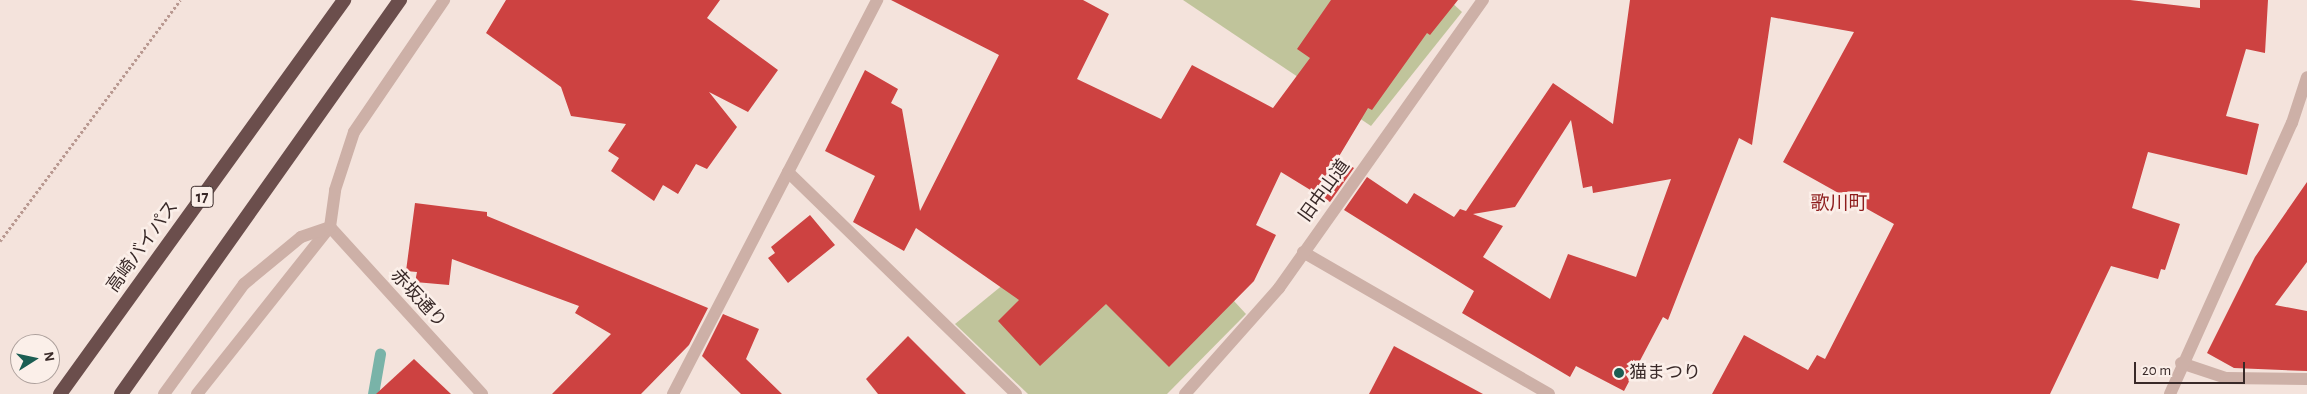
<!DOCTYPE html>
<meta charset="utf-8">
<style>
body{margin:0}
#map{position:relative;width:2307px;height:394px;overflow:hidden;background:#f4e3dc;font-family:"Alegreya Sans","Noto Sans JP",sans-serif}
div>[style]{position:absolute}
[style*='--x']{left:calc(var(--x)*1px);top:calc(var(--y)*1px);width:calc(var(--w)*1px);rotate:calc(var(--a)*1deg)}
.green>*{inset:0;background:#c0c49b}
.stream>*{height:11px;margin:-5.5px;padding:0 5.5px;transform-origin:5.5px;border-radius:5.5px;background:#79b3a8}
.building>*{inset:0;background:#cd4241}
.path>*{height:3px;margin-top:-1.5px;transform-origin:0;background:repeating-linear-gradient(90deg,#b99991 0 2.5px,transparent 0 5px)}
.service>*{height:12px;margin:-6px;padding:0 6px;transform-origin:6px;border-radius:6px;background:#cdb0a7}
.minor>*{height:12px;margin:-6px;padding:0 6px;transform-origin:6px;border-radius:6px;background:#cdb0a7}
.trunk>*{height:14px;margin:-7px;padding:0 7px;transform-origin:7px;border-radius:7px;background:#6b4e4c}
.dots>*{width:14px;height:14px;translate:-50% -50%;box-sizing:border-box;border:2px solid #fbefe9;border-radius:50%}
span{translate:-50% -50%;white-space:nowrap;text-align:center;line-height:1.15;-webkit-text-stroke:5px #fbefe9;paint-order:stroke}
.shield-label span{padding:1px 4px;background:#fbefe9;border:1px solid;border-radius:4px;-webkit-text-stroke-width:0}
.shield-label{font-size:16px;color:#392928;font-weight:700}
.street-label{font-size:18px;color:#392928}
.poi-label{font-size:18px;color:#392928}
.left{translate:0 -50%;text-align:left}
.neighbourhood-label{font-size:19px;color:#8d1c1c}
.north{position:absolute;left:10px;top:334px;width:50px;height:50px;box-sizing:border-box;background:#fbefe9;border:1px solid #ada09c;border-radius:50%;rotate:80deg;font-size:14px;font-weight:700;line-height:20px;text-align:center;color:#392928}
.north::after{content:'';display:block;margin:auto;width:18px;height:22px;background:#1b5d52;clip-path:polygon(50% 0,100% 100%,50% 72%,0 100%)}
.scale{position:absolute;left:2134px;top:362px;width:111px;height:22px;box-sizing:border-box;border:2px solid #392928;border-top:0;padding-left:6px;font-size:15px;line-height:18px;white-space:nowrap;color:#392928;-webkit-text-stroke:4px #fbefe9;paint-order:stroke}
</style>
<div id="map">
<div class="green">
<div style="clip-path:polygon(1183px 0,1449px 0,1462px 12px,1371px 126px)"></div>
<div style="clip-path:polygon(1126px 184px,1246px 314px,1167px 394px,1028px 394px,955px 324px)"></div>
</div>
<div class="stream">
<div style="--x:373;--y:394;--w:41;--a:-80.1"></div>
</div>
<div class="building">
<div style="clip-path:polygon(506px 0,720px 0,707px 18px,778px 70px,748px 112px,709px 92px,737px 127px,707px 169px,696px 164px,678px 194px,663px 185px,654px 201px,611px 171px,619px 158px,608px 151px,626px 124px,571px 116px,561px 87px,486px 33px)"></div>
<div style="clip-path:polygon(891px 0,1083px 0,1109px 14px,1077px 79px,1161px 119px,1192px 65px,1273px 108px,1310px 58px,1297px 49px,1331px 0,1458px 0,1430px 35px,1427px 33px,1372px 110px,1368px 108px,1338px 158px,1354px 168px,1330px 202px,1281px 172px,1256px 225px,1276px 235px,1254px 281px,1169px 367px,1106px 304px,1040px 366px,998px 321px,1019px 300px,916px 228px,904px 251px,853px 222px,875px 176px,825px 151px,865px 70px,898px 89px,891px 103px,902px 109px,920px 211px,999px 55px)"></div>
<div style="clip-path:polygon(evenodd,1630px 0,2130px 0,2200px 8px,2200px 0,2268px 0,2265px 53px,2246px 49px,2226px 116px,2259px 124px,2247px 175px,2148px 152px,2132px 208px,2180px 224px,2165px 270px,2161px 269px,2158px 279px,2111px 266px,2050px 394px,1712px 394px,1744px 335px,1808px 370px,1817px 355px,1825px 359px,1894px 224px,1783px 162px,1854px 32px,1771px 17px,1752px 145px,1739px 138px,1668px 320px,1663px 317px,1624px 391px,1576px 366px,1570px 377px,1462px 313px,1474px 291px,1344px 210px,1367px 177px,1407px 204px,1414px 193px,1454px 217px,1460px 209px,1466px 211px,1553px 83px,1613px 124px,1630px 0,1571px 120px,1583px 188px,1592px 186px,1593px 193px,1671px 179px,1636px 277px,1568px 254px,1550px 299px,1483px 257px,1503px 226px,1473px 214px,1515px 207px,1571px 120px)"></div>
<div style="clip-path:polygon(2307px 182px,2307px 262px,2275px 305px,2307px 311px,2307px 371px,2234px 368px,2207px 353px,2255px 257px)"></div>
<div style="clip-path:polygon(415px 203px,487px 212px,487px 216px,708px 308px,689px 345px,641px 394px,552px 394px,611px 334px,575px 313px,579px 306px,452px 259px,449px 285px,415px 282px,417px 272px,406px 271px)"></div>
<div style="clip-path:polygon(810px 215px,835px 245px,788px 283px,768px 258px,775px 253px,771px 247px)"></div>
<div style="clip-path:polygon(723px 314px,759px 329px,746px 359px,782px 394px,741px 394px,702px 356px)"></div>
<div style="clip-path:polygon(908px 336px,966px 394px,878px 394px,866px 379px)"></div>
<div style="clip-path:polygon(1394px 346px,1483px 394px,1369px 394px)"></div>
<div style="clip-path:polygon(414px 359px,451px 394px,376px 394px)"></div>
</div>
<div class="path">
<div style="--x:0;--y:241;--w:301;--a:-53.2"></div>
</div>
<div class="service">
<div style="--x:788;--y:172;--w:318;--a:44.2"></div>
<div style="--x:2181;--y:363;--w:47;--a:18.4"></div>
<div style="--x:2226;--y:378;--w:81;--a:0.7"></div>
<div style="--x:197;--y:394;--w:213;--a:-51.5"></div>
</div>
<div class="minor">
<div style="--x:330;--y:227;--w:226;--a:47.7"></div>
<div style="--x:1303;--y:252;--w:284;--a:30"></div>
<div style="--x:164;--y:394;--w:136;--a:-54"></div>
<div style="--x:244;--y:284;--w:74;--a:-39.5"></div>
<div style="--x:301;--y:237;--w:31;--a:-19"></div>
<div style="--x:330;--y:227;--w:37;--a:-82"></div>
<div style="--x:335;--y:190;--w:61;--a:-71.9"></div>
<div style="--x:354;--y:132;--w:160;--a:-55.7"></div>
<div style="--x:673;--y:394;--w:444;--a:-62.6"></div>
<div style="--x:1185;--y:394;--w:142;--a:-48.4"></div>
<div style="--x:1279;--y:288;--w:353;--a:-54.7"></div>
<div style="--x:2170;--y:394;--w:297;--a:-65.8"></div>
<div style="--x:2292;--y:123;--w:48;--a:-71.9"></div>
</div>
<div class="trunk">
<div style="--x:60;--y:394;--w:486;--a:-54.2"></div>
<div style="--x:121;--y:394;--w:483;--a:-54.7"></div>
</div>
<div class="dots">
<div style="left:1619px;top:373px;background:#1b5d52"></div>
</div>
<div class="shield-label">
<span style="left:202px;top:197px">17</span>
</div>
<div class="street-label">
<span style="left:1325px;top:191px;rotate:-54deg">旧中山道</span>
<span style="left:143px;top:247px;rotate:-54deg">高崎バイパス</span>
<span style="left:418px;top:299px;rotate:47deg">赤坂通り</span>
</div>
<div class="poi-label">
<span class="left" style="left:1629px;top:373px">猫まつり</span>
</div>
<div class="neighbourhood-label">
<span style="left:1839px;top:204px">歌川町</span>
</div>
<div class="north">N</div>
<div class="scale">20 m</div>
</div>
